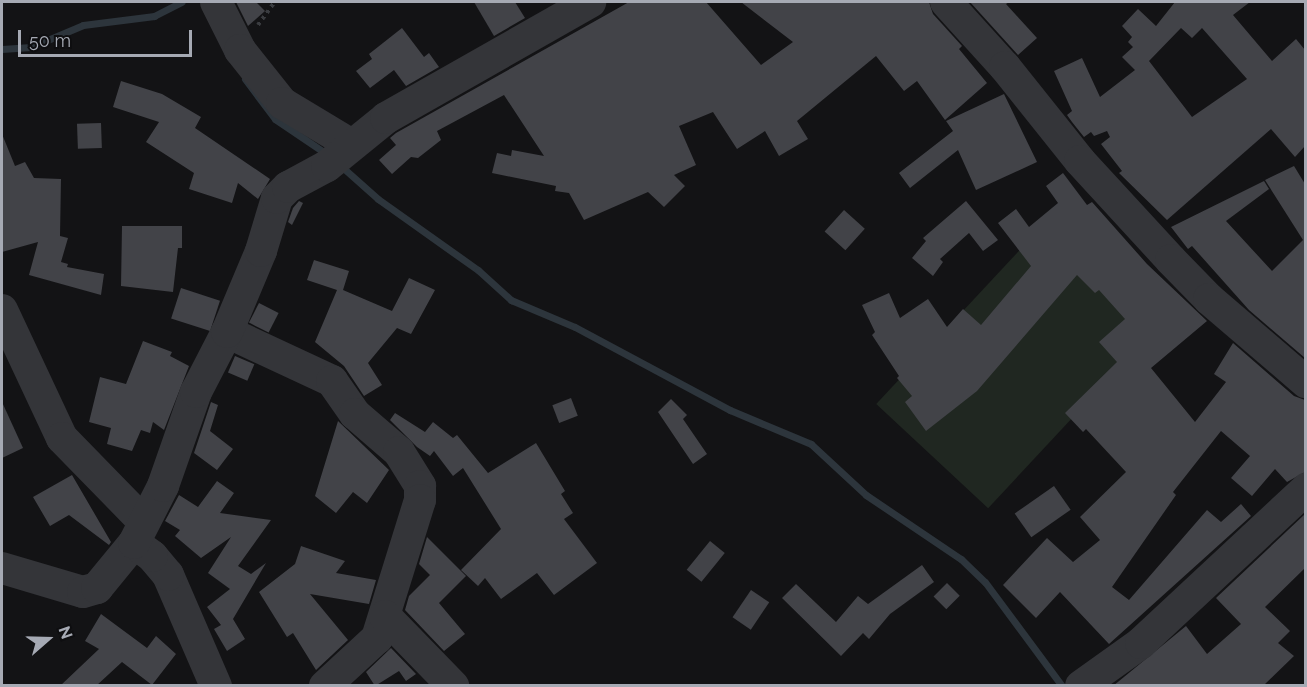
<!DOCTYPE html>
<style>
body{margin:0}
#map{position:relative;width:1307px;height:687px;overflow:hidden;background:#131315;font-family:Raleway,sans-serif}
div>[style]{position:absolute}
[style*='--x']{left:calc(var(--x)*1px);top:calc(var(--y)*1px);width:calc(var(--w)*1px);rotate:calc(var(--a)*1deg)}
.green>*{inset:0;background:#202721;transform-origin:0 0}
.stream>*{height:7px;margin:-3.5px;padding:0 3.5px;transform-origin:3.5px;border-radius:3.5px;background:#2d353c}
.building>*{inset:0;background:#424348;transform-origin:0 0}
.path>*{height:4px;margin-top:-2px;transform-origin:0;background:repeating-linear-gradient(90deg,#3a3c40 0 3px,transparent 0 7.5px)}
.minor>*{height:32px;margin:-16px;padding:0 16px;transform-origin:16px;border-radius:16px;background:#343539}
span{translate:-50% -50%;white-space:nowrap;text-align:center;line-height:1.15;-webkit-text-stroke:5px #0e0e10;paint-order:stroke}
.frame{position:absolute;inset:0;border:3px solid #a6aab4;pointer-events:none}
.north{position:absolute;left:18px;top:609px;width:60px;height:60px;-webkit-text-stroke:4px #0e0e10;paint-order:stroke;rotate:70deg;font-size:16px;font-weight:700;line-height:24px;text-align:center;color:#a6aab4}
.north::after{content:'';display:block;margin:auto;width:21px;height:27px;background:#a6aab4;clip-path:polygon(50% 0,100% 100%,50% 72%,0 100%)}
.scale{position:absolute;left:18px;top:30px;width:174px;height:27px;box-sizing:border-box;border:3px solid #a6aab4;border-top:0;padding-left:8px;font-size:18px;line-height:21px;white-space:nowrap;color:#a6aab4;-webkit-text-stroke:4px #0e0e10;paint-order:stroke}
</style>
<div id="map">
<div class="green">
<div style="left:1044px;top:224px;width:153px;height:246px;rotate:43deg"></div>
</div>
<div class="stream">
<div style="--x:2;--y:49;--w:29;--a:-4"></div>
<div style="--x:31;--y:47;--w:56;--a:-22.9"></div>
<div style="--x:83;--y:25;--w:72;--a:-7.2"></div>
<div style="--x:154;--y:16;--w:31;--a:-27"></div>
<div style="--x:245;--y:79;--w:50;--a:53.1"></div>
<div style="--x:275;--y:119;--w:64;--a:34.2"></div>
<div style="--x:341;--y:166;--w:50;--a:41.7"></div>
<div style="--x:378;--y:199;--w:123;--a:35.4"></div>
<div style="--x:478;--y:270;--w:45;--a:42.3"></div>
<div style="--x:511;--y:300;--w:69;--a:22.9"></div>
<div style="--x:575;--y:327;--w:176;--a:28.2"></div>
<div style="--x:730;--y:410;--w:88;--a:22.8"></div>
<div style="--x:811;--y:444;--w:75;--a:42.8"></div>
<div style="--x:866;--y:495;--w:115;--a:34"></div>
<div style="--x:961;--y:559;--w:33;--a:44"></div>
<div style="--x:985;--y:582;--w:129;--a:53.5"></div>
</div>
<div class="building">
<div style="clip-path:polygon(236px 2px,256px 2px,265px 11px,248px 26px)"></div>
<div style="clip-path:polygon(474px 2px,515px 2px,525px 18px,494px 36px)"></div>
<div style="clip-path:polygon(629px 2px,706px 2px,761px 65px,793px 42px,741px 2px,929px 2px,933px 14px,962px 46px,959px 49px,987px 83px,945px 120px,917px 81px,904px 91px,876px 56px,797px 121px,808px 139px,779px 156px,765px 131px,737px 149px,713px 112px,679px 126px,696px 165px,674px 175px,685px 186px,664px 207px,648px 192px,584px 220px,569px 193px,555px 191px,556px 186px,492px 173px,497px 153px,511px 156px,512px 150px,544px 156px,504px 95px,437px 131px,441px 140px,418px 158px,411px 157px,392px 174px,379px 160px,396px 145px,390px 138px,396px 133px)"></div>
<div style="clip-path:polygon(970px 2px,1009px 2px,1006px 4px,1037px 38px,1018px 55px)"></div>
<div style="clip-path:polygon(evenodd,1175px 2px,1250px 2px,1233px 15px,1272px 61px,1296px 39px,1305px 50px,1305px 146px,1295px 157px,1271px 129px,1167px 220px,1119px 173px,1122px 171px,1101px 144px,1110px 137px,1107px 131px,1094px 136px,1091px 132px,1084px 137px,1072px 122px,1067px 115px,1072px 111px,1054px 71px,1082px 58px,1100px 97px,1135px 70px,1122px 57px,1133px 47px,1128px 42px,1132px 37px,1122px 26px,1138px 9px,1156px 26px,1175px 2px,1181px 28px,1192px 38px,1202px 28px,1247px 79px,1192px 117px,1149px 61px,1181px 28px)"></div>
<div style="clip-path:polygon(402px 28px,424px 57px,429px 53px,439px 67px,406px 86px,394px 70px,370px 88px,356px 71px,372px 59px,369px 54px)"></div>
<div style="clip-path:polygon(121px 81px,162px 94px,201px 117px,195px 128px,270px 179px,258px 199px,238px 183px,232px 203px,189px 189px,194px 173px,146px 142px,159px 122px,113px 107px)"></div>
<div style="clip-path:polygon(1004px 94px,1037px 162px,976px 190px,958px 150px,910px 188px,899px 173px,953px 131px,946px 121px)"></div>
<div style="left:101px;top:123px;width:25px;height:24px;rotate:88deg"></div>
<div style="clip-path:polygon(2px 134px,15px 166px,25px 162px,34px 178px,61px 179px,60px 236px,68px 238px,61px 262px,68px 264px,67px 267px,104px 274px,101px 295px,29px 275px,38px 242px,2px 252px)"></div>
<div style="clip-path:polygon(1294px 166px,1305px 184px,1305px 358px,1249px 310px,1192px 246px,1188px 249px,1171px 227px,1264px 181px,1269px 189px,1226px 221px,1272px 271px,1303px 240px,1265px 180px)"></div>
<div style="clip-path:polygon(1063px 173px,1087px 205px,1092px 202px,1147px 264px,1207px 321px,1151px 368px,1195px 422px,1226px 382px,1214px 374px,1233px 343px,1294px 396px,1305px 400px,1305px 472px,1287px 482px,1275px 469px,1252px 496px,1231px 478px,1250px 456px,1221px 431px,1173px 492px,1176px 495px,1112px 587px,1129px 600px,1207px 510px,1221px 522px,1241px 504px,1251px 516px,1109px 644px,1060px 592px,1036px 618px,1003px 585px,1047px 538px,1073px 562px,1100px 540px,1080px 517px,1126px 472px,1086px 429px,1083px 432px,1065px 413px,1117px 362px,1099px 342px,1125px 319px,1099px 290px,1095px 293px,1077px 275px,977px 391px,926px 431px,905px 402px,912px 396px,897px 378px,899px 376px,872px 335px,875px 332px,862px 305px,889px 293px,900px 318px,928px 299px,947px 327px,963px 309px,981px 325px,1031px 266px,998px 223px,1016px 209px,1029px 227px,1058px 203px,1046px 186px)"></div>
<div style="clip-path:polygon(299px 201px,303px 203px,292px 225px,288px 222px,293px 208px)"></div>
<div style="clip-path:polygon(966px 201px,998px 240px,983px 251px,969px 233px,940px 259px,943px 262px,933px 276px,912px 258px,926px 241px,923px 238px)"></div>
<div style="left:844px;top:210px;width:28px;height:29px;rotate:42deg"></div>
<div style="clip-path:polygon(122px 226px,182px 226px,182px 248px,178px 248px,173px 292px,121px 286px)"></div>
<div style="clip-path:polygon(314px 260px,349px 271px,343px 290px,392px 311px,409px 278px,435px 290px,411px 334px,397px 328px,368px 363px,382px 385px,364px 396px,344px 366px,315px 342px,337px 290px,307px 280px)"></div>
<div style="left:181px;top:288px;width:41px;height:32px;rotate:18deg"></div>
<div style="left:259px;top:303px;width:22px;height:22px;rotate:27deg"></div>
<div style="clip-path:polygon(143px 341px,172px 352px,170px 356px,189px 366px,164px 430px,153px 422px,150px 433px,141px 430px,132px 451px,107px 444px,111px 428px,89px 422px,100px 377px,126px 384px)"></div>
<div style="left:235px;top:356px;width:21px;height:18px;rotate:23deg"></div>
<div style="left:571px;top:398px;width:19px;height:20px;rotate:69deg"></div>
<div style="clip-path:polygon(671px 399px,687px 415px,683px 419px,707px 454px,693px 464px,658px 412px)"></div>
<div style="clip-path:polygon(2px 402px,23px 448px,2px 458px)"></div>
<div style="clip-path:polygon(211px 402px,218px 405px,210px 431px,233px 449px,217px 470px,194px 453px)"></div>
<div style="clip-path:polygon(395px 413px,425px 432px,433px 422px,453px 438px,457px 435px,488px 473px,536px 443px,565px 491px,561px 494px,573px 513px,564px 519px,597px 563px,554px 595px,537px 573px,501px 599px,485px 578px,478px 586px,461px 570px,501px 529px,463px 468px,453px 476px,434px 451px,430px 456px,417px 447px,390px 420px)"></div>
<div style="clip-path:polygon(338px 421px,389px 470px,367px 503px,353px 492px,336px 513px,315px 496px)"></div>
<div style="clip-path:polygon(72px 475px,111px 542px,109px 545px,69px 515px,50px 526px,33px 497px)"></div>
<div style="clip-path:polygon(217px 481px,234px 493px,220px 513px,271px 520px,238px 566px,251px 574px,266px 563px,233px 619px,245px 639px,227px 651px,214px 629px,221px 625px,207px 607px,230px 589px,208px 573px,231px 537px,201px 558px,175px 536px,180px 530px,165px 521px,179px 495px,198px 507px)"></div>
<div style="left:1054px;top:486px;width:29px;height:48px;rotate:55deg"></div>
<div style="clip-path:polygon(1305px 514px,1305px 568px,1265px 607px,1290px 631px,1278px 643px,1294px 656px,1263px 686px,1113px 686px,1186px 626px,1207px 654px,1241px 624px,1216px 598px)"></div>
<div style="clip-path:polygon(427px 537px,466px 576px,439px 603px,465px 634px,444px 651px,405px 610px,409px 596px,430px 575px,419px 564px)"></div>
<div style="left:710px;top:541px;width:19px;height:37px;rotate:39deg"></div>
<div style="clip-path:polygon(301px 546px,345px 561px,336px 573px,376px 580px,369px 604px,310px 594px,348px 640px,316px 670px,293px 633px,287px 637px,259px 592px,295px 564px)"></div>
<div style="clip-path:polygon(922px 565px,934px 582px,890px 614px,869px 639px,863px 633px,841px 656px,782px 598px,796px 584px,836px 622px,858px 596px,868px 604px)"></div>
<div style="left:947px;top:583px;width:18px;height:19px;rotate:45deg"></div>
<div style="left:751px;top:590px;width:22px;height:33px;rotate:34deg"></div>
<div style="clip-path:polygon(101px 614px,147px 648px,156px 636px,176px 654px,152px 685px,122px 662px,96px 686px,60px 686px,99px 649px,85px 641px)"></div>
<div style="clip-path:polygon(391px 648px,416px 674px,406px 681px,399px 671px,375px 686px,366px 672px)"></div>
</div>
<div class="path">
<div style="--x:258;--y:25;--w:29;--a:-54"></div>
</div>
<div class="minor">
<div style="--x:216;--y:2;--w:54;--a:63.4"></div>
<div style="--x:240;--y:50;--w:68;--a:51.6"></div>
<div style="--x:282;--y:103;--w:79;--a:31.1"></div>
<div style="--x:946;--y:2;--w:88;--a:47.8"></div>
<div style="--x:1005;--y:67;--w:120;--a:51.4"></div>
<div style="--x:1080;--y:161;--w:134;--a:47.4"></div>
<div style="--x:1171;--y:260;--w:54;--a:45.7"></div>
<div style="--x:1209;--y:299;--w:128;--a:40.6"></div>
<div style="--x:2;--y:310;--w:141;--a:64.9"></div>
<div style="--x:62;--y:438;--w:117;--a:45.7"></div>
<div style="--x:227;--y:332;--w:116;--a:25"></div>
<div style="--x:332;--y:381;--w:40;--a:55.1"></div>
<div style="--x:355;--y:414;--w:58;--a:40.8"></div>
<div style="--x:399;--y:452;--w:40;--a:58"></div>
<div style="--x:420;--y:486;--w:14;--a:90"></div>
<div style="--x:420;--y:500;--w:145;--a:107.3"></div>
<div style="--x:377;--y:638;--w:71;--a:137.3"></div>
<div style="--x:2;--y:568;--w:84;--a:16.5"></div>
<div style="--x:83;--y:592;--w:15;--a:-16"></div>
<div style="--x:97;--y:588;--w:58;--a:-50.6"></div>
<div style="--x:385;--y:616;--w:98;--a:45.8"></div>
<div style="--x:216;--y:686;--w:121;--a:-113.4"></div>
<div style="--x:168;--y:575;--w:25;--a:-130"></div>
<div style="--x:152;--y:556;--w:22;--a:-144"></div>
<div style="--x:134;--y:543;--w:64;--a:-63"></div>
<div style="--x:163;--y:486;--w:100;--a:-70.7"></div>
<div style="--x:196;--y:392;--w:68;--a:-62.7"></div>
<div style="--x:227;--y:332;--w:88;--a:-67.2"></div>
<div style="--x:261;--y:251;--w:55;--a:-73.2"></div>
<div style="--x:277;--y:198;--w:16;--a:-45"></div>
<div style="--x:288;--y:187;--w:44;--a:-28.3"></div>
<div style="--x:327;--y:166;--w:76;--a:-39.1"></div>
<div style="--x:386;--y:118;--w:235;--a:-29.6"></div>
<div style="--x:1081;--y:686;--w:74;--a:-35.6"></div>
<div style="--x:1141;--y:643;--w:226;--a:-43"></div>
</div>
<div class="frame"></div>
<div class="north">N</div>
<div class="scale">50 m</div>
</div>
